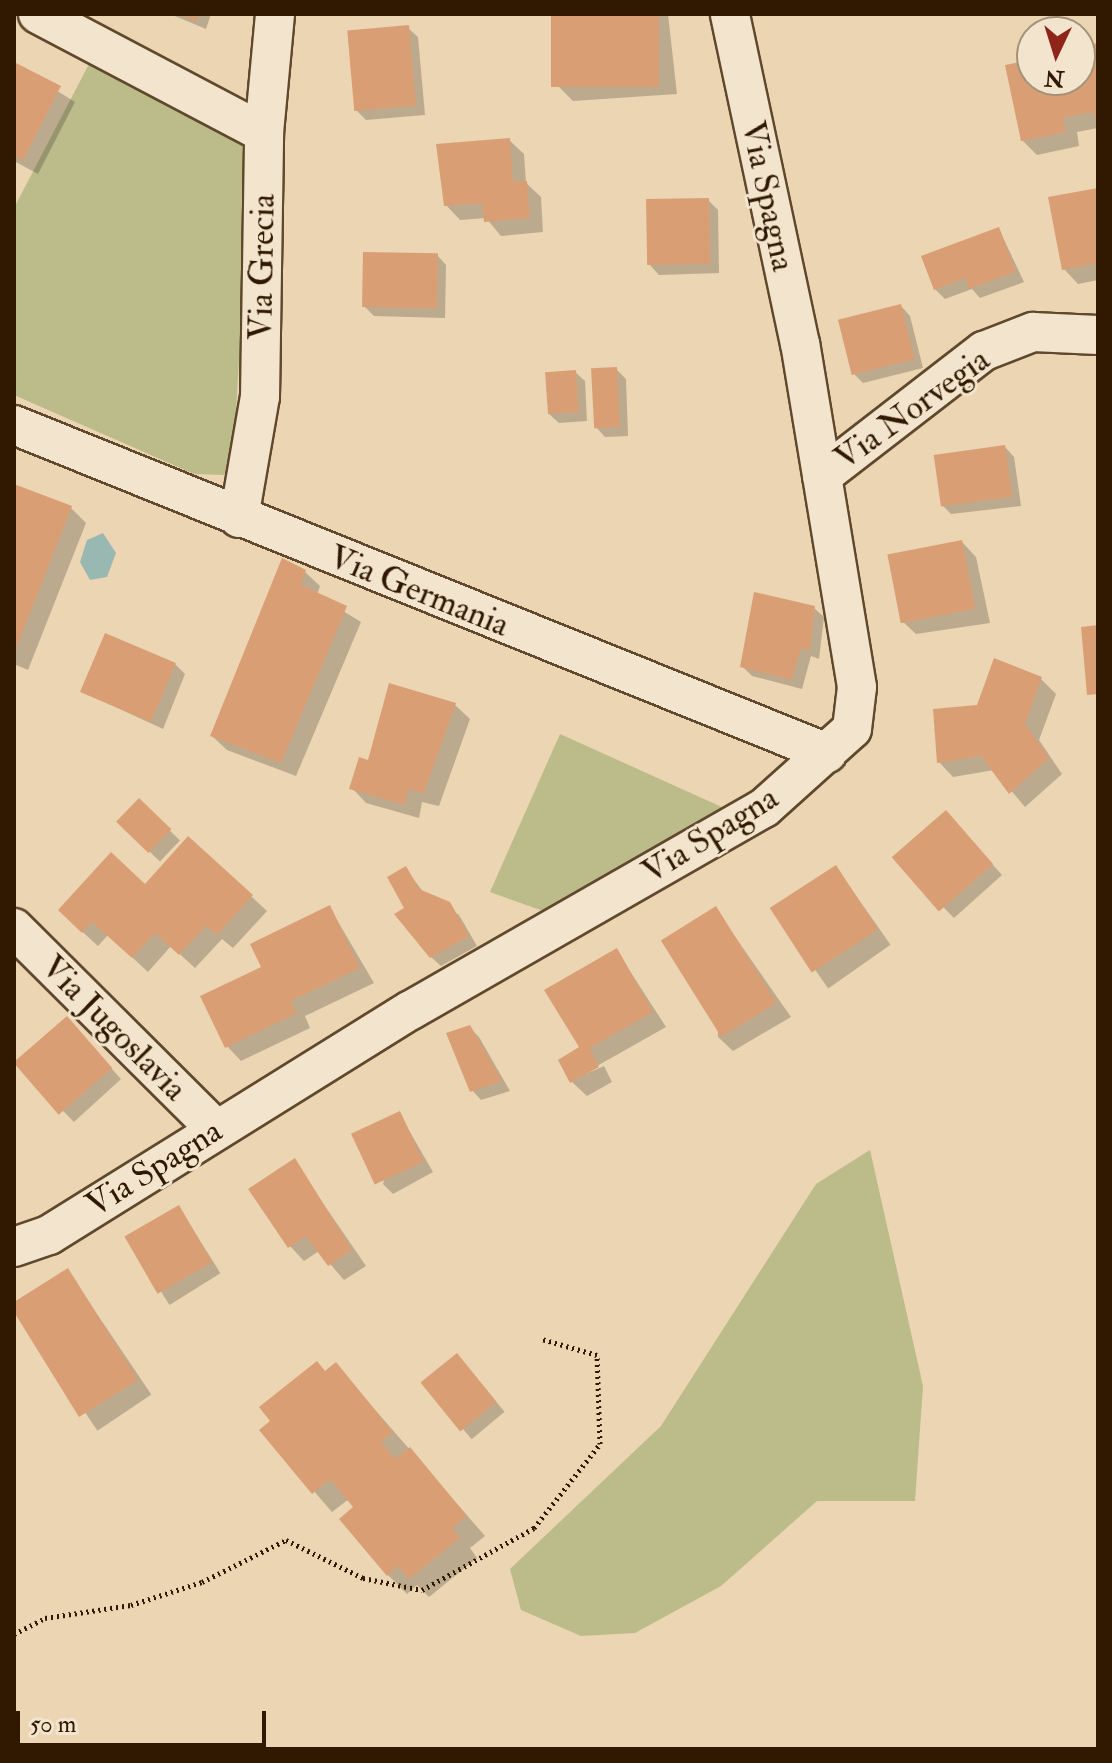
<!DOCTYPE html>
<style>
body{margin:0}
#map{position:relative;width:1112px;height:1763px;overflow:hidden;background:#ebd5b2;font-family:"IM FELL Double Pica",serif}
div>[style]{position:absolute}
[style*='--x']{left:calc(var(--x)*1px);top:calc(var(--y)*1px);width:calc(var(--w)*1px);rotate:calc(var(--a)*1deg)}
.green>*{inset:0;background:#bbbc89}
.water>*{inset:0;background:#99b8b1}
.shadow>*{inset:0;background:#0003;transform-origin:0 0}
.building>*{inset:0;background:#da9e75;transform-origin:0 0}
.path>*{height:5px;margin-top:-2.5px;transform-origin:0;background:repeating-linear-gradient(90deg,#301900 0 2px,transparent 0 6px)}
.roads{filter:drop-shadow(2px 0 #5f482c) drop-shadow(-2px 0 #5f482c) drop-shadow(0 2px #5f482c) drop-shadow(0 -2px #5f482c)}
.street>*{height:38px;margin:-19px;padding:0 19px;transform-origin:19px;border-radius:19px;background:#f2e4cd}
span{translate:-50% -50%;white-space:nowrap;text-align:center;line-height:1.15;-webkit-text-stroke:6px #f2e4cd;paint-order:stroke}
.street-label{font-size:34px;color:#301900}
.frame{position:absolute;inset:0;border:16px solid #301900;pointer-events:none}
.north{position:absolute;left:1016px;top:16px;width:80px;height:80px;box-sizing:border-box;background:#f2e4cd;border:2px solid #a4937b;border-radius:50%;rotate:184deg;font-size:22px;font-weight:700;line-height:32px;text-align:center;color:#301900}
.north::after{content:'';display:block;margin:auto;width:28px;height:36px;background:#8f2418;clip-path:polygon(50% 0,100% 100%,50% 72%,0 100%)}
.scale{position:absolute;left:16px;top:1711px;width:250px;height:36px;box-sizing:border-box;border:4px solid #301900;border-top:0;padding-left:10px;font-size:24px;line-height:28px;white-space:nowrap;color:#301900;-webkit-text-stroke:6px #f2e4cd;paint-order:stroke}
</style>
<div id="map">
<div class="green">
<div style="clip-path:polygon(89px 64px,244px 141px,250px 161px,233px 466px,224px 475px,194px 474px,14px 395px,14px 208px)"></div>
<div style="clip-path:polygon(560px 734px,724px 808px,543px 911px,490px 892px)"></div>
<div style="clip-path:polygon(870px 1150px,923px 1386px,915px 1501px,817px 1501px,721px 1586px,635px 1633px,581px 1636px,521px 1610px,510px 1569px,661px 1426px,816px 1184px)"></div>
</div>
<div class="water">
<div style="clip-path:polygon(103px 533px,116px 553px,107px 577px,90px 580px,80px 562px,87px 540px)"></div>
</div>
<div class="shadow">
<div style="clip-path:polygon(170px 14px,211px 14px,206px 29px)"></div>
<div style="clip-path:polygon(553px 14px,668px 14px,677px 94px,573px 101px,558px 86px)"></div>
<div style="clip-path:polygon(408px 28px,418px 37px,425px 115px,366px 120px,356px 110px)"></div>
<div style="clip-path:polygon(1098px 45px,1098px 128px,1077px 132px,1079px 146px,1037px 155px,1022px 140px,1032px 62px,1032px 80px,1080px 80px)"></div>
<div style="clip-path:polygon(14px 64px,75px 102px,38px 174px,14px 161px)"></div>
<div style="clip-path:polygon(509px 140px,524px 154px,526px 183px,541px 197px,543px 232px,501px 236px,486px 218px,460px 220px,446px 205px)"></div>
<div style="clip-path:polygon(1098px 190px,1098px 280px,1078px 284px,1064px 269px)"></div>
<div style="clip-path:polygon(708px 200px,718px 210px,719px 273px,659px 275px,650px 265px)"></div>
<div style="clip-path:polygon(999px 229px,1024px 282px,980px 298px,972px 289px,945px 299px,935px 289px)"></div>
<div style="clip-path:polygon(437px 255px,446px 265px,445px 318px,374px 316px,364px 306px)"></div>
<div style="clip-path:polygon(901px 306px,910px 316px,923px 368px,863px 383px,853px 373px)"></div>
<div style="clip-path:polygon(616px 369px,626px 379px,628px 436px,605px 437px,596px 427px)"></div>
<div style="clip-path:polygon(575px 372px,585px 381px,587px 421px,559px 423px,549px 414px)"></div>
<div style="clip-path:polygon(1005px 447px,1014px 457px,1021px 506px,951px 514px,941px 504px)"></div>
<div style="clip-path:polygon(14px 486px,71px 508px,86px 523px,28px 670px,14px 664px)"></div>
<div style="clip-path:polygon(962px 542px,976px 557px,990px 623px,916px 634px,901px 620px)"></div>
<div style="clip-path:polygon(305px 572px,320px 586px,317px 595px,361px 622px,296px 776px,227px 750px,212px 736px)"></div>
<div style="clip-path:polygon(814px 608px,824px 617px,819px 659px,811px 656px,802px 689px,752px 676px,742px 666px)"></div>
<div style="clip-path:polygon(995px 661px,1041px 679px,1056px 694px,1039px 740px,1062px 774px,1025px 807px,994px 770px,953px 777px,939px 762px,978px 707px)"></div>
<div style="clip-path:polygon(175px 664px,185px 674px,163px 729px,83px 692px)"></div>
<div style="clip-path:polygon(455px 705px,470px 719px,439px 806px,422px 802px,419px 818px,366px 803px,352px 788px,370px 763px)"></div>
<div style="left:139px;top:801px;width:57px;height:29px;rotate:44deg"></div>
<div style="clip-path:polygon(955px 823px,1002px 875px,954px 918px,899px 862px)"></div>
<div style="clip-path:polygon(189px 839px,267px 911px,233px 948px,222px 939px,195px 968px,171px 946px,148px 972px,108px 935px,98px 946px,75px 925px,145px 887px)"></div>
<div style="left:836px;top:867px;width:95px;height:76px;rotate:55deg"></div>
<div style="clip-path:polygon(406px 869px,424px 893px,459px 915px,477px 946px,441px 966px,431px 957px,407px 909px)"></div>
<div style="clip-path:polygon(330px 908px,374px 983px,305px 1016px,310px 1028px,241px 1061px,227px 1046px,264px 968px)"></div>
<div style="clip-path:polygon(715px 908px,791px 1017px,733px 1051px,718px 1037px)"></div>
<div style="clip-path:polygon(617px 951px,666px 1027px,574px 1079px,604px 1066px,612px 1082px,587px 1096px,572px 1082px)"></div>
<div style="clip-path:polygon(469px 1027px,479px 1037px,510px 1091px,481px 1100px,472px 1090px)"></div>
<div style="clip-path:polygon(76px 1029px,121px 1079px,74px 1122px,20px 1067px)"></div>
<div style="clip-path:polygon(399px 1113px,433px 1172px,393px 1194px,383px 1184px)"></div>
<div style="clip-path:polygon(294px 1161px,366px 1266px,344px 1280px,319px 1251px,304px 1261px,290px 1246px)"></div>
<div style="left:179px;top:1207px;width:78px;height:60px;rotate:58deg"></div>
<div style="left:68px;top:1271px;width:149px;height:65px;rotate:56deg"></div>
<div style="left:457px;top:1355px;width:74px;height:43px;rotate:50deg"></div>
<div style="clip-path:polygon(336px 1365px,485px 1536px,470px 1548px,477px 1558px,429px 1597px,417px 1585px,407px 1594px,388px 1575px,349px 1499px,332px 1512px,262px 1431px)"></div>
</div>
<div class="building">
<div style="clip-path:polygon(179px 14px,198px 14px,196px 21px)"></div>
<div style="left:551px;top:14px;width:108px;height:73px"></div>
<div style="left:409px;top:25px;width:81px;height:62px;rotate:85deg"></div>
<div style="clip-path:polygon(1098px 43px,1098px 123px,1092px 112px,1063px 118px,1066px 132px,1021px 141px,1005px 65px,1032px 60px,1032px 80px,1080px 80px,1080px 68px,1088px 66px,1083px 46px)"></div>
<div style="clip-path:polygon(14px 62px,61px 86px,23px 160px,14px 156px)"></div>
<div style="clip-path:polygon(510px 138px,513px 181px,527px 181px,530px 218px,484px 222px,482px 203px,444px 206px,436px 144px)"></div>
<div style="clip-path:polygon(1098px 188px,1098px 263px,1062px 270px,1048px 197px)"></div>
<div style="left:709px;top:198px;width:66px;height:63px;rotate:89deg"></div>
<div style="clip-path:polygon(999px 227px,1016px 272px,969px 289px,965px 278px,934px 290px,921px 256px)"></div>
<div style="left:363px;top:252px;width:75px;height:55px;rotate:1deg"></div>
<div style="left:901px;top:304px;width:57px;height:65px;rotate:76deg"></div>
<div style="left:617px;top:367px;width:60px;height:26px;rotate:87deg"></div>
<div style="left:576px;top:370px;width:42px;height:31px;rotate:86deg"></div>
<div style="left:1005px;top:445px;width:52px;height:72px;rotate:82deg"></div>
<div style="clip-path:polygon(14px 484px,72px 506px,14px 654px)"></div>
<div style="left:962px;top:540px;width:70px;height:76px;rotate:79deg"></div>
<div style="clip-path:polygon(282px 558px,306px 570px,301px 585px,347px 606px,281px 763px,210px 736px)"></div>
<div style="clip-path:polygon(754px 592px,815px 606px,810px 651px,801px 648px,792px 680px,740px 667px)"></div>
<div style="clip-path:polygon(1098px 625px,1098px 694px,1087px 695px,1081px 627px)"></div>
<div style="left:105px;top:633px;width:77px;height:64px;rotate:23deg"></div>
<div style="clip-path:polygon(994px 658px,1042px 677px,1025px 724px,1049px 758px,1009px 794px,981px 756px,937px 763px,933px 709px,977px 705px)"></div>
<div style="clip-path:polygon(389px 683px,456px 703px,424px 793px,408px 789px,405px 805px,349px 789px,359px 757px,368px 760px)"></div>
<div style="left:139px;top:798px;width:45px;height:33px;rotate:44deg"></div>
<div style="left:946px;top:810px;width:72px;height:72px;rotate:49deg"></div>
<div style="clip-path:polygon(188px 836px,253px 895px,217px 935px,206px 926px,179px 955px,155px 933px,132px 958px,92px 922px,82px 933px,58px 910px,111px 852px,145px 884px)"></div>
<div style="left:836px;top:865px;width:77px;height:79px;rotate:57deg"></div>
<div style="clip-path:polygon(406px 866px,419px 889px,450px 902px,469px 936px,430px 958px,394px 914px,404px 908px,387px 877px)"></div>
<div style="clip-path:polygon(330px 905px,360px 968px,291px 1001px,297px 1013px,225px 1048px,200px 996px,261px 967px,250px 944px)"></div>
<div style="left:716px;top:906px;width:114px;height:65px;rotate:58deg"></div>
<div style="clip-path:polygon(617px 948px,653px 1012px,590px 1048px,599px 1067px,570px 1083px,558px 1060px,579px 1047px,544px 990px)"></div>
<div style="left:67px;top:1016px;width:69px;height:71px;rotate:49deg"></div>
<div style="clip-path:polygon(470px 1025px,502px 1081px,470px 1092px,446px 1033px)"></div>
<div style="left:400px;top:1111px;width:56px;height:54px;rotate:65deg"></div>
<div style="clip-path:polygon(295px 1158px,352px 1250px,328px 1266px,306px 1236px,288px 1248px,248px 1189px)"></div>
<div style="left:179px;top:1205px;width:66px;height:63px;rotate:60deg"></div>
<div style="clip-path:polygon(68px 1268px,138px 1380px,79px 1417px,14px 1312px,14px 1302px)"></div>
<div style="left:457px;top:1353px;width:63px;height:47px;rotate:51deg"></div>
<div style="clip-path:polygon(317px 1361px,325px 1371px,336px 1362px,393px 1432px,381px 1442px,395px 1459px,410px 1447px,467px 1516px,452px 1528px,460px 1538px,409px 1579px,398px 1566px,387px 1576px,339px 1519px,353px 1507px,330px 1479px,312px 1494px,259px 1430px,270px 1421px,259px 1407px)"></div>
</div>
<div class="path">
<div style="--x:14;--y:1634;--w:35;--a:-27"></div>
<div style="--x:45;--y:1618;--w:87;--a:-8.6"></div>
<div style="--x:131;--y:1605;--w:75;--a:-17.9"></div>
<div style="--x:202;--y:1582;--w:94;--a:-26.6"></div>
<div style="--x:286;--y:1540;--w:86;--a:26.3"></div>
<div style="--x:363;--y:1578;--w:60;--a:11.5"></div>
<div style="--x:422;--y:1590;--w:128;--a:-29"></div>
<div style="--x:534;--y:1528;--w:107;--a:-51.8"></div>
<div style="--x:600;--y:1444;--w:89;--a:-91.9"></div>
<div style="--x:597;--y:1355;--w:57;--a:-163.8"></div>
</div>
<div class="roads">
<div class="street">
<div style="--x:38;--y:14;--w:255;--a:27.8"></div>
<div style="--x:14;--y:425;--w:877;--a:21.97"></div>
<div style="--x:822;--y:476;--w:205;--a:-37.7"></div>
<div style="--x:984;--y:351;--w:53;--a:-21.2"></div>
<div style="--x:1033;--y:332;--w:65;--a:2.6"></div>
<div style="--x:239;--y:518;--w:123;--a:-80.2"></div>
<div style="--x:260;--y:397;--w:264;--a:-89.1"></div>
<div style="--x:264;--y:133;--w:120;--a:-84.7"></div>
<div style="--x:14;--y:928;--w:284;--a:44.9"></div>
<div style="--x:14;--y:1247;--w:37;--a:-19"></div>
<div style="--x:49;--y:1235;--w:426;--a:-31.9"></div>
<div style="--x:411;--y:1010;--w:407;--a:-29.8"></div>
<div style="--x:764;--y:808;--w:118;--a:-41.9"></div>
<div style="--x:852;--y:729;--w:42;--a:-83.2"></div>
<div style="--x:857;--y:687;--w:348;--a:-99.4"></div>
<div style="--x:800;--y:344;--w:337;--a:-102"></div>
</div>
</div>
<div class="street-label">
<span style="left:768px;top:196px;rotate:78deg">Via Spagna</span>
<span style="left:262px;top:267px;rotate:-89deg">Via Grecia</span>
<span style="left:912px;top:409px;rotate:-36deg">Via Norvegia</span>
<span style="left:419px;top:591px;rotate:22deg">Via Germania</span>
<span style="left:710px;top:835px;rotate:-32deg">Via Spagna</span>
<span style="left:114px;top:1028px;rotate:45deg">Via Jugoslavia</span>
<span style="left:154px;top:1168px;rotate:-32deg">Via Spagna</span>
</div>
<div class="frame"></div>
<div class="north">N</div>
<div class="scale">50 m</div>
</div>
